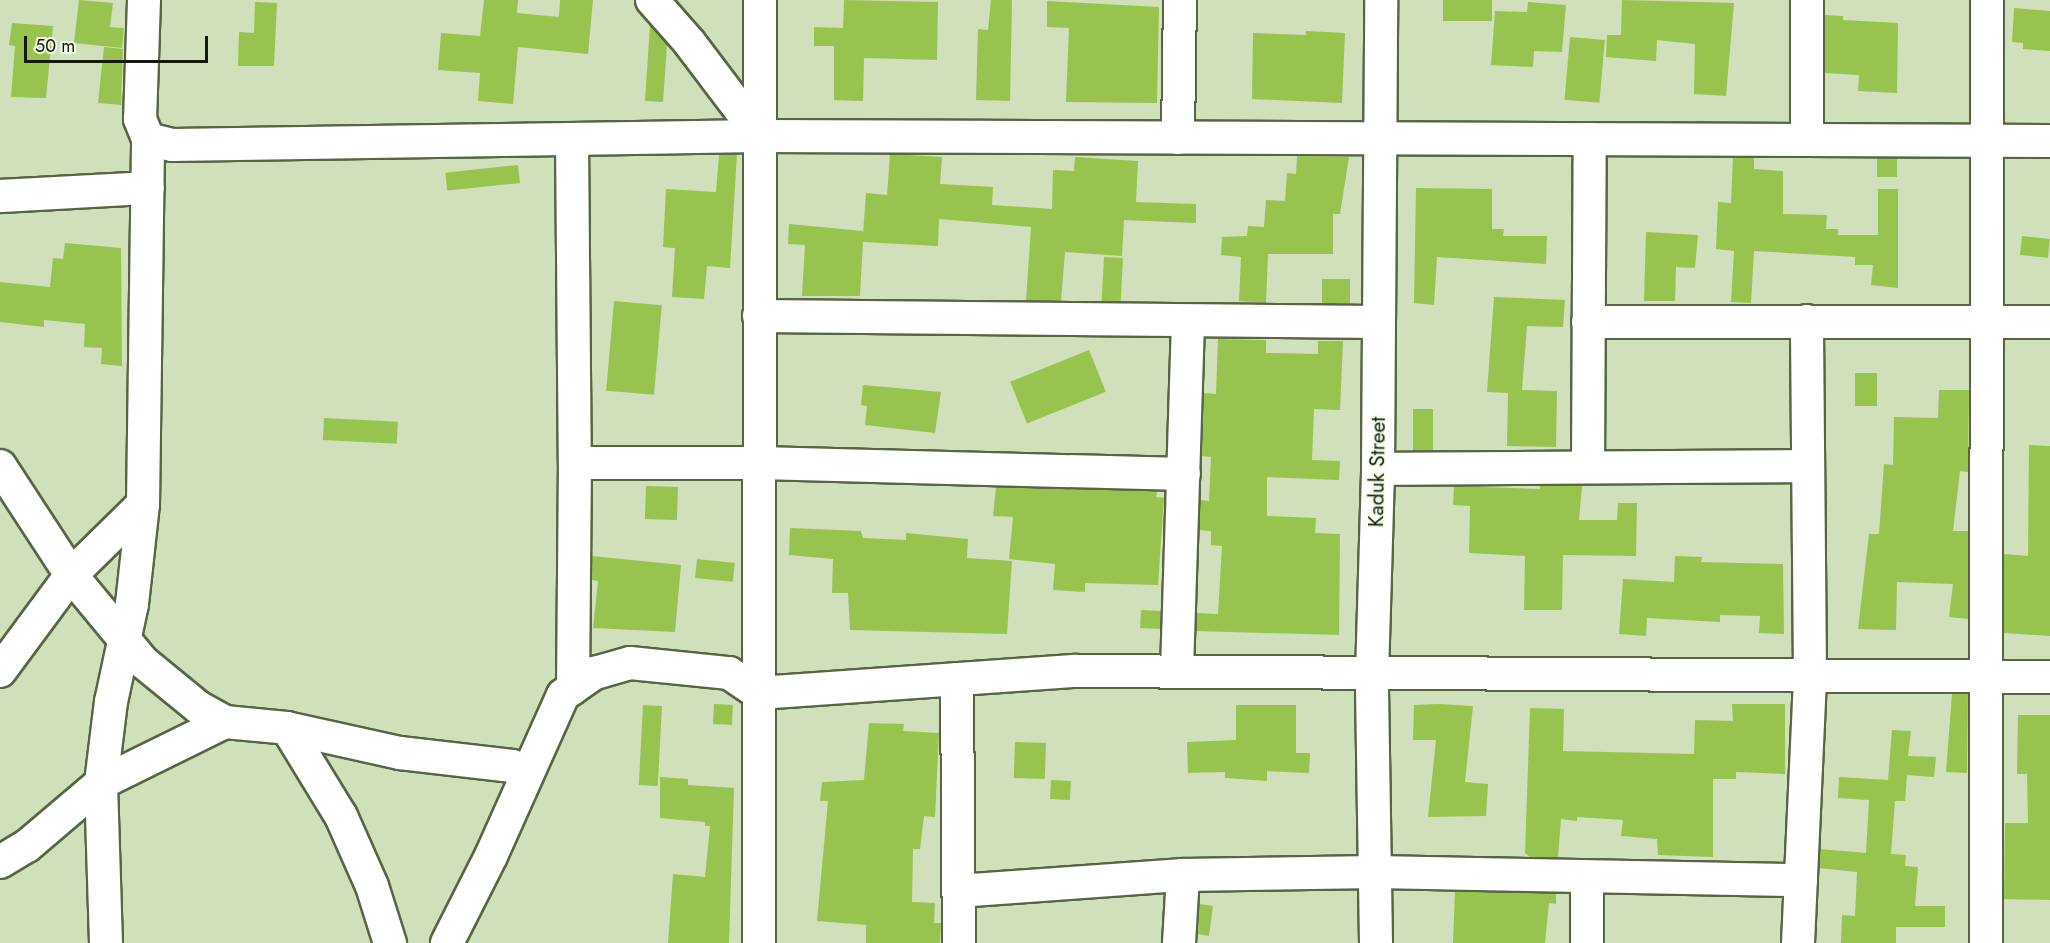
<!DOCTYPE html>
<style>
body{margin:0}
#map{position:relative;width:2050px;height:943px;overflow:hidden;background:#cfe0ba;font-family:Jost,sans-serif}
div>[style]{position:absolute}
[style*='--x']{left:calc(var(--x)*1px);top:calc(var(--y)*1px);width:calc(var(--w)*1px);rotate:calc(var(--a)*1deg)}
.building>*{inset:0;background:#98c34f;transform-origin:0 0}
.roads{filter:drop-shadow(2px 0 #576544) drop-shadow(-2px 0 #576544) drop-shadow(0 2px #576544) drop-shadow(0 -2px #576544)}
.minor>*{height:32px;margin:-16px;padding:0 16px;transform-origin:16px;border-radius:16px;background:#fff}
span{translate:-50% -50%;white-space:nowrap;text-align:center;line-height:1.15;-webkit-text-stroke:4.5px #f5fdea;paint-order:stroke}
.street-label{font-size:21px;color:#13190b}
.scale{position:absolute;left:24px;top:36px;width:184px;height:27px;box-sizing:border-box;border:3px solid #13190b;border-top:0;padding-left:8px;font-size:18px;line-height:21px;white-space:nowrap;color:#13190b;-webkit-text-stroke:4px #f5fdea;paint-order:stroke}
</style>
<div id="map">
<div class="building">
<div style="clip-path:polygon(79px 0,113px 3px,110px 27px,124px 28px,122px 48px,74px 43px)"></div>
<div style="clip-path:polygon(484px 0,518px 0,517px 13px,559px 17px,560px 0,593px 0,588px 54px,518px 47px,513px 104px,478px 101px,480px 73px,438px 70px,441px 33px,480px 36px)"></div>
<div style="clip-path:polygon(844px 0,938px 2px,937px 60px,864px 58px,863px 101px,834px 100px,834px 46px,814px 46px,814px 27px,843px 28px)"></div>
<div style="clip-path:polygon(991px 0,1012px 0,1010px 101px,976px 100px,978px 29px,988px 30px)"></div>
<div style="left:1443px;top:0;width:49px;height:21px"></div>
<div style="clip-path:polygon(1622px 0,1734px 3px,1726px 96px,1694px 94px,1695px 44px,1657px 40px,1656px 61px,1606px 57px,1607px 35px,1621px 35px)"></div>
<div style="clip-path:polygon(1047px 1px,1159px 7px,1157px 103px,1066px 102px,1069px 28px,1047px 27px)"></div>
<div style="clip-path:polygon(255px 2px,277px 3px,274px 66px,238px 66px,239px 32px,254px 33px)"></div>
<div style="clip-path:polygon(1528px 2px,1566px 5px,1562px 52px,1534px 51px,1533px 67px,1491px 65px,1495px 11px,1527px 12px)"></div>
<div style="clip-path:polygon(2014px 8px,2050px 11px,2050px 51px,2023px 49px,2023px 43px,2012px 42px)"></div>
<div style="clip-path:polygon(1825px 15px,1843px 16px,1843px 20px,1898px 23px,1897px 93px,1858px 91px,1859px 75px,1825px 73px)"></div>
<div style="clip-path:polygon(12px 23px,53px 26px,46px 98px,11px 97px,15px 46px,9px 45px)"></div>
<div style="clip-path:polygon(650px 25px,667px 44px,663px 102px,645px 101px)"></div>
<div style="clip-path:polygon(1306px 31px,1345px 33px,1342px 103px,1252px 99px,1253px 33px,1306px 35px)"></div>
<div style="left:1570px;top:37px;width:35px;height:63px;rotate:5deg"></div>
<div style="clip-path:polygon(104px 47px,123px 49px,121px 105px,98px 103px)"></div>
<div style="clip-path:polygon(737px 154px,730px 268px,707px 266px,704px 299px,672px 297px,675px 248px,663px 247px,666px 189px,716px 192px,719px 155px)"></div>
<div style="clip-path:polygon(890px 154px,942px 157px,940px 184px,993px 187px,992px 205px,1052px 209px,1053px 170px,1074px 171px,1075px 157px,1138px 161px,1136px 202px,1196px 204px,1196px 223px,1124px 220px,1122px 256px,1065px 252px,1061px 301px,1026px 301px,1031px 227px,939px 219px,938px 246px,863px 242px,860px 296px,802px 296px,805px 245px,788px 244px,789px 224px,863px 231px,863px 234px,866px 193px,887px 195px)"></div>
<div style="clip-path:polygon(1297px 156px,1349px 157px,1340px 214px,1333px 214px,1333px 254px,1268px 254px,1266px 303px,1239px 301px,1241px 257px,1221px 255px,1222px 237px,1247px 236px,1248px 226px,1264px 227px,1266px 200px,1285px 201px,1287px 173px,1296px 174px)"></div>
<div style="clip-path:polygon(1733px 158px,1754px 158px,1754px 169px,1783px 171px,1783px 214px,1827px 215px,1826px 229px,1838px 229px,1838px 235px,1878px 235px,1878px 189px,1898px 189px,1898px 288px,1871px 285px,1873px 265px,1855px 265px,1855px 257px,1754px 251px,1751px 303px,1731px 302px,1734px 251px,1716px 249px,1718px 202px,1731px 203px)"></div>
<div style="left:1877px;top:158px;width:20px;height:19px"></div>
<div style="left:518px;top:165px;width:18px;height:73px;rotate:84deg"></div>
<div style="clip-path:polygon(1416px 188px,1492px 189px,1492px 229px,1504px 229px,1503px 236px,1547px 236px,1546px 264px,1437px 257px,1434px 305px,1414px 303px)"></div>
<div style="clip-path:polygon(1646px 232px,1698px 235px,1695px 268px,1676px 267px,1675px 301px,1644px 301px)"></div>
<div style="left:2022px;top:236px;width:28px;height:19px;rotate:6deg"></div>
<div style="clip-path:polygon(65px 243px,121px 248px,122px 366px,101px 364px,102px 348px,84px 347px,85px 324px,44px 320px,44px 327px,0 322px,0 282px,50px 287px,53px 258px,63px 259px)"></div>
<div style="left:1104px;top:257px;width:19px;height:44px;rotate:3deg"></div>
<div style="left:1322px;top:279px;width:28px;height:24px"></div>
<div style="clip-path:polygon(1494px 297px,1565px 300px,1563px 327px,1527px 326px,1522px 390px,1557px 391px,1556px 447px,1507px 446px,1508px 393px,1487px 392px)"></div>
<div style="left:614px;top:301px;width:48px;height:90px;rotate:5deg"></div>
<div style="clip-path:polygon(1218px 339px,1266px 340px,1266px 353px,1318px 354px,1318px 341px,1343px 341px,1340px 410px,1314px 409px,1312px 460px,1340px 461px,1339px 480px,1267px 477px,1267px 516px,1316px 518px,1315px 533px,1340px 534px,1339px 635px,1196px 631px,1197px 613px,1218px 614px,1222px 546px,1211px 545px,1211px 531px,1199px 530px,1200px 500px,1209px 501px,1211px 457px,1202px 456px,1204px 393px,1216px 394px)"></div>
<div style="left:1089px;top:350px;width:45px;height:85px;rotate:68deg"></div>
<div style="left:1855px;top:373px;width:22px;height:33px"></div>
<div style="clip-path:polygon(863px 385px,941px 392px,935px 433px,865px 425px,867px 406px,861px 405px)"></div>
<div style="clip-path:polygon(1939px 390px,1969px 390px,1968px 472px,1960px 471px,1953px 531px,1968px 531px,1968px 619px,1949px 617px,1953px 584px,1897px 582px,1896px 630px,1858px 629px,1869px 534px,1879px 534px,1884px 464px,1893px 465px,1894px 417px,1938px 418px)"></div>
<div style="left:1413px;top:409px;width:20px;height:42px"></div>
<div style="left:324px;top:418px;width:74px;height:22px;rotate:3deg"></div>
<div style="clip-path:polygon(2029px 445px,2050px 446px,2050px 636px,2004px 633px,2004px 554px,2028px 556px)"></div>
<div style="left:646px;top:486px;width:32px;height:33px;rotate:2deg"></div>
<div style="clip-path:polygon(1454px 486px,1540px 489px,1540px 486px,1582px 486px,1579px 520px,1617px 520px,1618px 503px,1637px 503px,1636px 556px,1563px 555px,1562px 610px,1524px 610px,1525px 556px,1469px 553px,1470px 506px,1453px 505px)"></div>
<div style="clip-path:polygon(996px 487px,1157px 491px,1156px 497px,1164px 498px,1158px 585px,1085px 583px,1085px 592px,1053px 590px,1055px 564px,1009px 559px,1013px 517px,993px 516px)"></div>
<div style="clip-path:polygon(790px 528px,861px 531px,863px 538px,906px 540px,906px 533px,968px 539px,967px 558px,1012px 561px,1007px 634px,850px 630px,848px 593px,832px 593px,833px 559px,789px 555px)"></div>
<div style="clip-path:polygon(592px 556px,681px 565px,675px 632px,593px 628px,598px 581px,592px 580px)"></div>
<div style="clip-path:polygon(1675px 556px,1702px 557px,1701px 562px,1783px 564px,1784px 634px,1759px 633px,1760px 616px,1720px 615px,1720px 622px,1647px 618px,1646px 636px,1619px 634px,1623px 579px,1674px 582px)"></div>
<div style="left:697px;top:559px;width:38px;height:19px;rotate:6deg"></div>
<div style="left:1141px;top:610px;width:20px;height:18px;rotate:3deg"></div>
<div style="clip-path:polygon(1952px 694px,1968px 694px,1967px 773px,1946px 772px)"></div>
<div style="left:714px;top:704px;width:19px;height:20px;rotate:3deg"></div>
<div style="clip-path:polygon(1438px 704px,1473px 706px,1465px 782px,1488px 784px,1486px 816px,1428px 817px,1436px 740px,1413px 740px,1414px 705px)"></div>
<div style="clip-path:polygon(1732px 704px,1785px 704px,1785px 774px,1736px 772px,1736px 779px,1713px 779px,1713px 857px,1658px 855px,1657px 839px,1621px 836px,1623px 820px,1577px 817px,1577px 821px,1561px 819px,1558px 857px,1530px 857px,1525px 853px,1530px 708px,1564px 709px,1563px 751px,1694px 754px,1695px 720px,1733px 721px)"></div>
<div style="left:643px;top:705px;width:19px;height:80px;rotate:3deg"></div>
<div style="clip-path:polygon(1236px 705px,1296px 705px,1296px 753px,1310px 753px,1309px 773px,1267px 771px,1267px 781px,1225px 778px,1225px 772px,1188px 773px,1187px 742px,1236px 740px)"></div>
<div style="clip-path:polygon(2018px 715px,2050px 715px,2050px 900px,2004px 899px,2005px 823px,2028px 823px,2027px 774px,2017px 774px)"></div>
<div style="clip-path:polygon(869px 723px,904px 724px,903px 731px,939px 733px,935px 817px,924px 816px,920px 849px,913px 849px,912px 902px,935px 903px,934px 923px,941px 923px,940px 943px,866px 943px,866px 925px,817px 921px,828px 801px,820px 801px,822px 782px,864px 780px)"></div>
<div style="clip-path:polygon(1892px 730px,1911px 731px,1908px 756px,1936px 757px,1934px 777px,1907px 775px,1905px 801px,1895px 801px,1891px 854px,1906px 855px,1905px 866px,1918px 867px,1915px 906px,1945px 906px,1945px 927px,1896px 927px,1896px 943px,1841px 943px,1842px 915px,1855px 916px,1857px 872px,1819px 868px,1820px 849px,1866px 853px,1869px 800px,1838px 798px,1839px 777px,1888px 780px)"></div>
<div style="left:1015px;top:742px;width:31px;height:36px;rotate:2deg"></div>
<div style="clip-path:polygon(660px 777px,688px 779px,688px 785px,734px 788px,729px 943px,668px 943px,673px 874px,705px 877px,710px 826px,705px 826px,705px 822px,660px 818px)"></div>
<div style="left:1051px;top:780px;width:20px;height:19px;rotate:3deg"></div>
<div style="clip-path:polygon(1455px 891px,1556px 893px,1556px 904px,1549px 903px,1545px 943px,1453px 943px)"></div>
<div style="clip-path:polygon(1199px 904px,1213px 906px,1209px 936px,1198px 934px)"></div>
</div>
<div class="roads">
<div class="minor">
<div style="--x:144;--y:0;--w:119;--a:91.9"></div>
<div style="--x:140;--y:119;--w:22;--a:68"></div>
<div style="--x:148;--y:139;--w:25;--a:14"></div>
<div style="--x:172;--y:145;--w:588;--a:-0.88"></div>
<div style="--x:760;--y:136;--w:1290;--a:0.22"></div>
<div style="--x:652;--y:0;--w:56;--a:48.6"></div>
<div style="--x:689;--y:42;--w:118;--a:52.9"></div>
<div style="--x:1807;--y:0;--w:140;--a:90"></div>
<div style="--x:1178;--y:138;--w:138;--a:-89.2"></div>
<div style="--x:572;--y:140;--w:323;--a:89.5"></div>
<div style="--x:0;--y:196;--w:148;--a:-3.1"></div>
<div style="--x:759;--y:316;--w:620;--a:0.55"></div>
<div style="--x:1588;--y:322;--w:462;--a:0"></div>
<div style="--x:0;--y:466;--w:130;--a:56.9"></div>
<div style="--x:71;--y:575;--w:113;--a:50.4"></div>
<div style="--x:143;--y:662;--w:71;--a:39.3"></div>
<div style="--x:198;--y:707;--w:31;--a:29"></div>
<div style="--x:225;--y:722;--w:62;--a:5.5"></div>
<div style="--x:287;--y:728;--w:116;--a:12.5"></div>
<div style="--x:400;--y:753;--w:113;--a:6.6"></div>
<div style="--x:512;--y:766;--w:16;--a:27"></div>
<div style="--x:1588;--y:467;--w:328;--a:-89.7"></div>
<div style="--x:1378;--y:469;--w:429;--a:-0.4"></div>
<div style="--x:0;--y:671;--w:119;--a:-53.5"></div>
<div style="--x:71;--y:575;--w:101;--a:-44.6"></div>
<div style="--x:1177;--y:671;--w:349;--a:-88.2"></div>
<div style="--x:957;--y:679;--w:264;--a:89.6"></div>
<div style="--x:573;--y:688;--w:225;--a:-89.5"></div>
<div style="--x:575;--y:463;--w:185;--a:0"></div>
<div style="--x:760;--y:463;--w:424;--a:1.5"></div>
<div style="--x:287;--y:728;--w:103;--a:58.5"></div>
<div style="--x:341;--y:816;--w:77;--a:66.1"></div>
<div style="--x:372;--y:886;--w:60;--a:72.5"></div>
<div style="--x:0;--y:862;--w:31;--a:-31"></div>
<div style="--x:27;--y:846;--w:97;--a:-40.4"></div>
<div style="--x:101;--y:783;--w:138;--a:-26.2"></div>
<div style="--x:1587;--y:877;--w:66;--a:90"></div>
<div style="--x:958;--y:891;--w:226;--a:-4.1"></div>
<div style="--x:1183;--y:875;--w:193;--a:-0.9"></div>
<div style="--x:1376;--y:872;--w:425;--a:1.1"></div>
<div style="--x:106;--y:943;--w:160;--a:-91.8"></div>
<div style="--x:101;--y:783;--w:82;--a:-83"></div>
<div style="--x:111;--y:702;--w:100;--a:-77.9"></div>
<div style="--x:132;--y:604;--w:101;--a:-83.7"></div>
<div style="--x:143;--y:504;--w:365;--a:-89.2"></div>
<div style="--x:447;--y:943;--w:97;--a:-63.2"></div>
<div style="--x:491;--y:856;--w:176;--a:-65.9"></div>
<div style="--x:563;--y:695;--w:39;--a:-35"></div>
<div style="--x:595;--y:673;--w:36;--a:-16"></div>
<div style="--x:630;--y:663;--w:100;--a:5.8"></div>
<div style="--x:729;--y:673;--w:36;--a:34"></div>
<div style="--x:759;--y:693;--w:318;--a:-4"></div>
<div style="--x:1076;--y:671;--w:974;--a:0.35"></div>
<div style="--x:759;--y:943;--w:943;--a:-89.94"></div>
<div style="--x:1179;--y:943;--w:68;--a:-86.6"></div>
<div style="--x:1376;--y:943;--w:268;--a:-90.9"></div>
<div style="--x:1372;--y:675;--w:206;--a:-88.3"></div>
<div style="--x:1378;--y:469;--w:469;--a:-89.6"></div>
<div style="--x:1798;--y:943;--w:269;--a:-87.4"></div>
<div style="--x:1810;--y:674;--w:353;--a:-90.5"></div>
<div style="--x:1986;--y:943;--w:943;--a:-89.94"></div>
</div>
</div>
<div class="street-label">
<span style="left:1377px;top:472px;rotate:-89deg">Kaduk Street</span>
</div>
<div class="scale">50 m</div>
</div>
